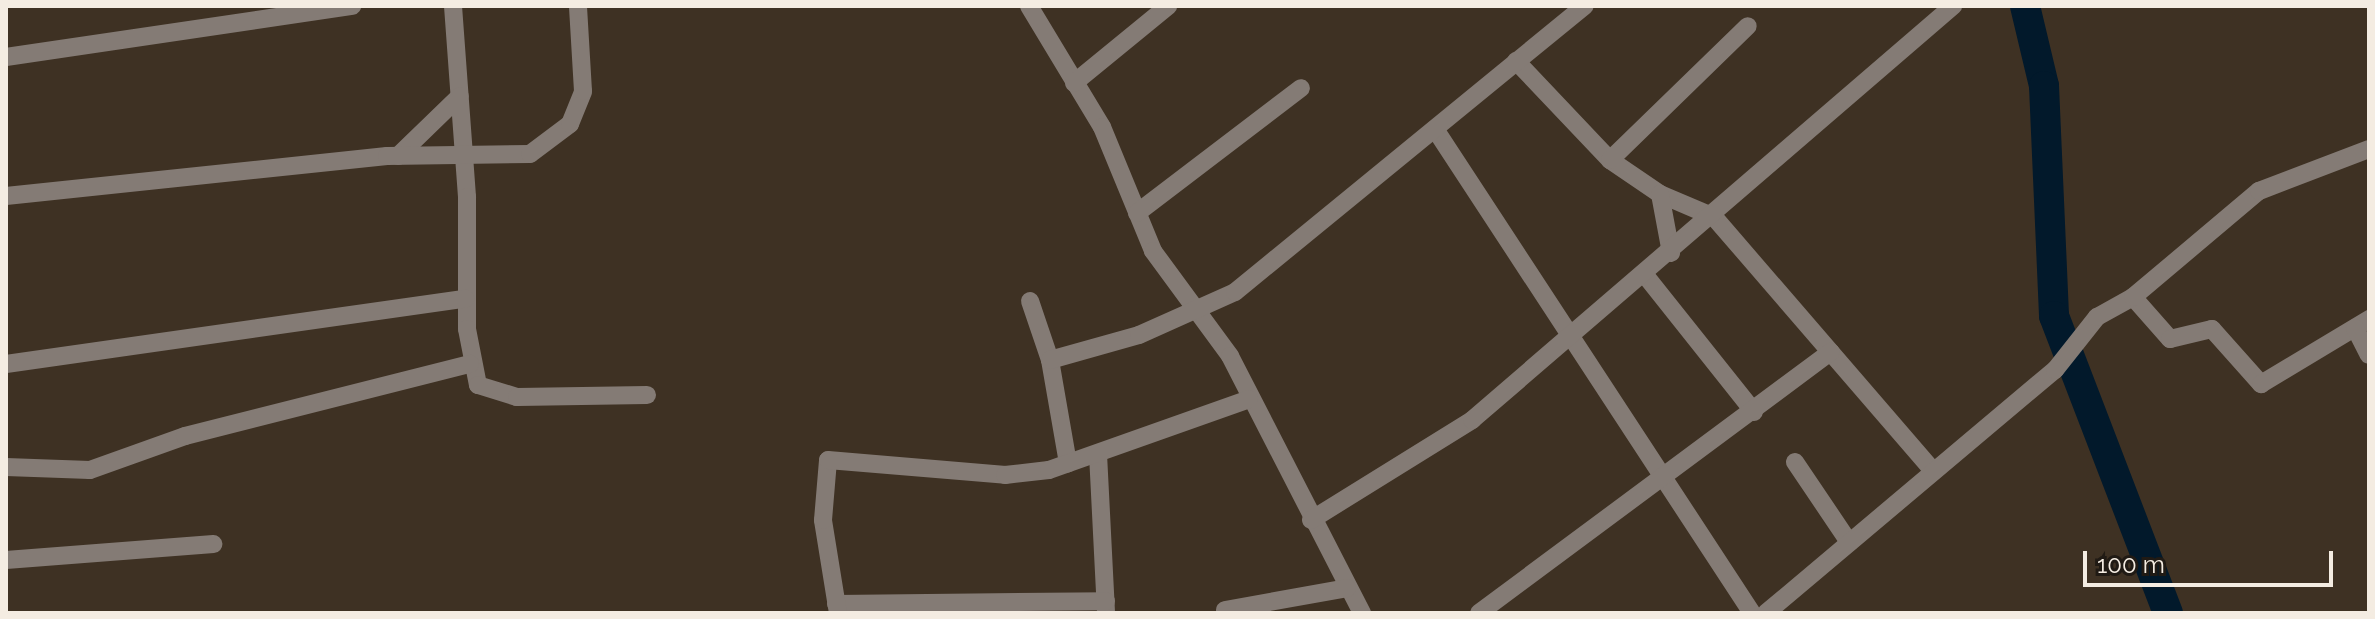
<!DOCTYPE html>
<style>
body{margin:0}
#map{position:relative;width:2375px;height:619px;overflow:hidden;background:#3e3123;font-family:Raleway,sans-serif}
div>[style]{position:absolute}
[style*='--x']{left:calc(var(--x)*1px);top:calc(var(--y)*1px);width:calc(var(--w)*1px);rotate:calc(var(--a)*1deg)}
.river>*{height:30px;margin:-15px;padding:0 15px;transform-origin:15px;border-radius:15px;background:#02192b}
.minor>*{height:18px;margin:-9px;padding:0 9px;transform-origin:9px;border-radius:9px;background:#847b75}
span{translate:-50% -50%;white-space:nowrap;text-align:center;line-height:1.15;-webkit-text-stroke:6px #201a14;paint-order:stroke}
.frame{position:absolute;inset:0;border:8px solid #f4ece2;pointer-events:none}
.scale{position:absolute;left:2083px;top:551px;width:250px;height:36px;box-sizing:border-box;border:4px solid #f4ece2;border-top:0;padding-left:10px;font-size:24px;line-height:28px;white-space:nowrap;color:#f4ece2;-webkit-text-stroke:6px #201a14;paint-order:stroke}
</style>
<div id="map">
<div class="river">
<div style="--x:2025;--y:6;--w:82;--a:76.6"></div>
<div style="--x:2044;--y:86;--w:230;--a:87.5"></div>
<div style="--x:2054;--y:316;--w:318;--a:69"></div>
</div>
<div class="minor">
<div style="--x:453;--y:6;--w:192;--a:85.8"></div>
<div style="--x:467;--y:197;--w:132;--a:90"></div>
<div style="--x:467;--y:329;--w:57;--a:78.9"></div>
<div style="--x:478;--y:385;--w:41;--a:17.1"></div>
<div style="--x:517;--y:397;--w:130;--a:-0.9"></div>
<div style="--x:1029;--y:6;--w:141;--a:58.9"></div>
<div style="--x:1102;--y:127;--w:134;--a:67.6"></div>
<div style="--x:1153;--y:251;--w:130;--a:53.7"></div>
<div style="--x:1230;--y:356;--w:289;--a:62.8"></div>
<div style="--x:6;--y:57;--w:350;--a:-8.4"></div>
<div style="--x:1516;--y:61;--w:137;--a:46.5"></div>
<div style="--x:1610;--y:160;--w:60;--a:34.2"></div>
<div style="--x:1660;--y:194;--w:59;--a:23.1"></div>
<div style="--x:1714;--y:217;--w:335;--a:49.2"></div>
<div style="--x:1074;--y:83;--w:122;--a:-39.3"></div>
<div style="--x:1435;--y:129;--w:579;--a:56.78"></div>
<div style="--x:398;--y:156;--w:86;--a:-44.1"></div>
<div style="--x:1610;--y:160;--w:192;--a:-44.2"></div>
<div style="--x:1660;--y:194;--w:60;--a:79.4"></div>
<div style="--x:6;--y:196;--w:383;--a:-6"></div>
<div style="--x:387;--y:156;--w:143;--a:-0.8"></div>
<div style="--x:530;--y:154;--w:50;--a:-36.9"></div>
<div style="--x:570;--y:124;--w:35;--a:-68"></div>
<div style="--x:583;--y:91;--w:85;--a:-93.4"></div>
<div style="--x:1137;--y:213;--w:206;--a:-37.3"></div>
<div style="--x:1645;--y:275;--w:175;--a:51.5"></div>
<div style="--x:2133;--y:297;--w:56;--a:48.6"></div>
<div style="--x:2170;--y:339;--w:43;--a:-13.4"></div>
<div style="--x:2212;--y:329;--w:74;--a:48.3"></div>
<div style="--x:2261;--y:384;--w:126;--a:-31"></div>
<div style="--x:1030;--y:301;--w:62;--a:71.3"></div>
<div style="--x:1050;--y:360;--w:105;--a:80.1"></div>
<div style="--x:2355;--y:328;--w:30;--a:63"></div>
<div style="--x:1050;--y:360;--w:92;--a:-15.7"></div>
<div style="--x:1139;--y:335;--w:105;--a:-24.1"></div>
<div style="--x:1235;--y:292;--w:452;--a:-39.3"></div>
<div style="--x:6;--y:364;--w:464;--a:-8.1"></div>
<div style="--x:1098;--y:454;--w:157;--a:87.1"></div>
<div style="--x:1795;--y:462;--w:97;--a:56"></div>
<div style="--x:6;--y:467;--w:84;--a:2"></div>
<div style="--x:90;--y:470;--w:101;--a:-19.7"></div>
<div style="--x:185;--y:436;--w:294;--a:-14.2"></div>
<div style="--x:1311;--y:520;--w:190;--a:-31.8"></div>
<div style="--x:1472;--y:420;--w:635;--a:-40.72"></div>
<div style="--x:6;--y:560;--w:208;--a:-4.4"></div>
<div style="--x:836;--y:604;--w:270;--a:-0.6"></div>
<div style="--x:1225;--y:610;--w:124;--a:-10.2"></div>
<div style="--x:838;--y:613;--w:94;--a:-99.2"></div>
<div style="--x:823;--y:520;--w:60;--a:-85.2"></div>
<div style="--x:828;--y:460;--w:178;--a:4.8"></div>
<div style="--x:1005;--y:475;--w:44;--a:-6.5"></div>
<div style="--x:1049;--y:470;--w:212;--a:-19.5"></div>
<div style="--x:1479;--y:613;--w:438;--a:-36.6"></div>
<div style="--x:1766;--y:613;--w:378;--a:-40.1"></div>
<div style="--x:2055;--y:370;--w:68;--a:-51.6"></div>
<div style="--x:2097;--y:317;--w:41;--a:-29.1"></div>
<div style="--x:2133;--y:297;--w:165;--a:-40.1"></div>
<div style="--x:2259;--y:191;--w:118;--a:-20.9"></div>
</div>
<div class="frame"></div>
<div class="scale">100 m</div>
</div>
